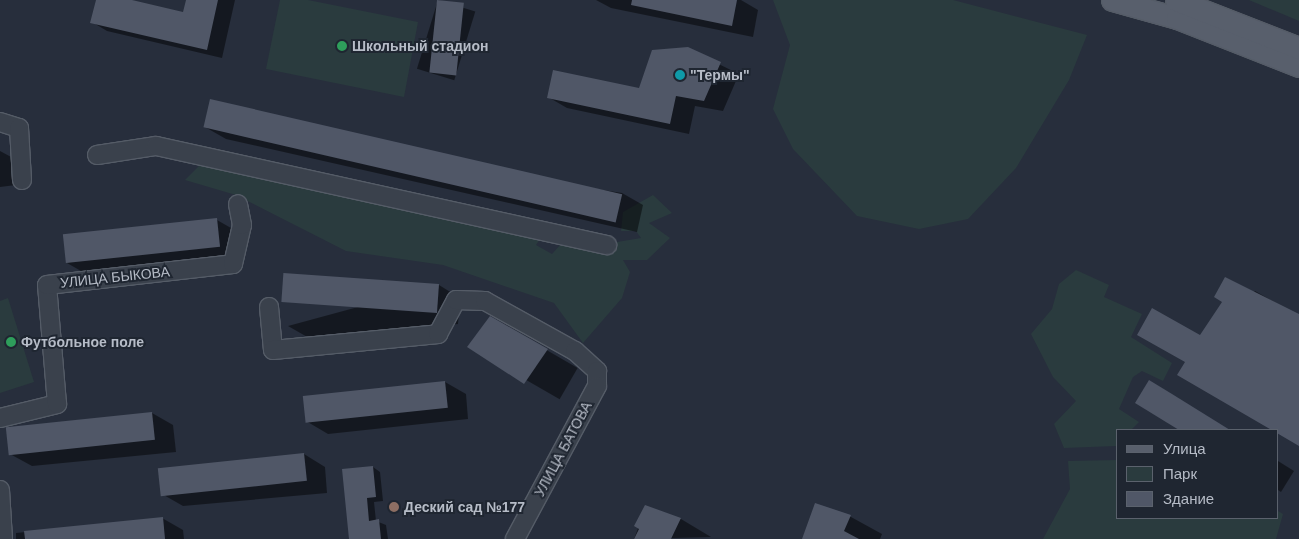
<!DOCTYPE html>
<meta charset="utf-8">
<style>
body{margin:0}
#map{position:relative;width:1299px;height:539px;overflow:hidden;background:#272e3c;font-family:Arial,sans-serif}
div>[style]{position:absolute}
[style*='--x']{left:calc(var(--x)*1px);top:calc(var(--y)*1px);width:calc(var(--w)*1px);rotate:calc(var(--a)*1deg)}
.green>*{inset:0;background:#2a3b3e}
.shadow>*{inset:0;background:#0007;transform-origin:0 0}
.building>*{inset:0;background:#505767;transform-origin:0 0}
.roads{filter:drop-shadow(1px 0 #555c67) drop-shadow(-1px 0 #555c67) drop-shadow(0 1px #555c67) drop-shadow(0 -1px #555c67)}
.minor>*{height:18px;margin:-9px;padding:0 9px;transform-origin:9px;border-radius:9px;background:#3a414c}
.major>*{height:21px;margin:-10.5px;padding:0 10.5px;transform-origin:10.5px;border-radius:10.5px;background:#585f6c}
.dots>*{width:14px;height:14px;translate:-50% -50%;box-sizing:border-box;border:2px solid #1f2631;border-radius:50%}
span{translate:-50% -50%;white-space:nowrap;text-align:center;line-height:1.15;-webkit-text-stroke:4px #1f2631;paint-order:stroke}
.poi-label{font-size:14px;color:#b6bcc7;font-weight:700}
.left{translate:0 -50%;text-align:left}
.street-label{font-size:14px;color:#b6bcc7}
.legend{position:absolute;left:1116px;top:429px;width:162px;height:90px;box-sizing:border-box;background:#1f2631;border:1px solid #5b626d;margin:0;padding:6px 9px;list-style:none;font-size:15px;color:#b6bcc7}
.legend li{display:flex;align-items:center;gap:10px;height:25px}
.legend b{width:25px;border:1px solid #5b626d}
</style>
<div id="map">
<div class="green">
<div style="clip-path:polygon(280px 0,308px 0,418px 22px,404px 97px,266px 69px)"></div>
<div style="clip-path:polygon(773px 0,953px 0,1087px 35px,1069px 80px,1016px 168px,968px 219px,919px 229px,857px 216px,793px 149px,773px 109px,790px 45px)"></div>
<div style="clip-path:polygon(1249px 0,1299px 0,1299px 21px)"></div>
<div style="clip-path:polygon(203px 162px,542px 236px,536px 245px,552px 254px,562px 243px,610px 252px,617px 242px,641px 238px,636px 231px,621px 231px,623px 212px,653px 195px,672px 213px,649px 223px,670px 238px,647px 260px,623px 260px,630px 272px,622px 298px,583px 343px,554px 303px,443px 265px,346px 251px,236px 195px,185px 180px)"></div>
<div style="clip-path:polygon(1076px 270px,1109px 285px,1104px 297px,1142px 314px,1131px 337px,1172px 363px,1163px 381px,1142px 371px,1133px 377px,1119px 409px,1139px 422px,1131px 430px,1118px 430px,1116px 446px,1064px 448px,1054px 424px,1076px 401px,1053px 377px,1031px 334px,1052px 309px,1059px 284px)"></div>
<div style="clip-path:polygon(8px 298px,34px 382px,0 393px,0 301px)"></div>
<div style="clip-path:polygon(1118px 460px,1118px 518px,1278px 518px,1278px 511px,1283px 514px,1276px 539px,1043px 539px,1070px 489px,1068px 461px)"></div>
</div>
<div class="shadow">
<div style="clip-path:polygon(97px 0,126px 0,184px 14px,187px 0,235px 0,222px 58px,107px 31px,92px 22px)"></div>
<div style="left:438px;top:0;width:39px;height:72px;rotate:17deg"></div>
<div style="clip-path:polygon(596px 0,741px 0,758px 10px,753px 37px,611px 8px)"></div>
<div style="clip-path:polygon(688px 49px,739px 74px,723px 111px,695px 106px,689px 134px,567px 108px,548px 97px,640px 90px)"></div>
<div style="clip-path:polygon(205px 127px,622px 193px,643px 205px,637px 232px,226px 139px)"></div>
<div style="clip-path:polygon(0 151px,13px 158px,16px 185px,0 187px)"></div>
<div style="clip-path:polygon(217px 220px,238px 232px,241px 259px,88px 275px,67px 263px)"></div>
<div style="clip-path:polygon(439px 285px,460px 298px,458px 324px,309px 338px,288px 326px)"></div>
<div style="clip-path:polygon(1255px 291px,1299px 316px,1299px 444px,1201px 336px)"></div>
<div style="left:491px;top:318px;width:100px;height:36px;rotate:30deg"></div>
<div style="clip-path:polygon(445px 382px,466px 394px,468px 419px,328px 434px,306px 421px)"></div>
<div style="clip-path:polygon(152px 413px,173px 425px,176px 452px,32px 466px,10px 454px)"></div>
<div style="clip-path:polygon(304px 454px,325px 467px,327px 493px,183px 506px,162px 494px)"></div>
<div style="clip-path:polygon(1278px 461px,1294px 471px,1281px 492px,1278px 490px)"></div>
<div style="clip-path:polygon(373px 467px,380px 472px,383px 501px,374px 502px,376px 521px,386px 525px,388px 539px,350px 539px)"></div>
<div style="clip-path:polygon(816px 504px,851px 517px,882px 534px,880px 539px,803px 539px)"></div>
<div style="clip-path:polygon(646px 507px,681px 519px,711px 537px,634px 539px)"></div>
<div style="clip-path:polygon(162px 518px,183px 530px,184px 539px,16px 539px,16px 533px)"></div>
</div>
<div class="building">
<div style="clip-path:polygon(96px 0,132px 0,183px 12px,186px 0,218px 0,207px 50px,90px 23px)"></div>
<div style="left:437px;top:0;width:27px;height:73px;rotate:6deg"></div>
<div style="clip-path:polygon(632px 0,737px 0,732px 26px,631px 5px)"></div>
<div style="clip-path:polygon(688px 47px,721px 62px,704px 101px,676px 96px,670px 124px,547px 98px,553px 70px,639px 88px,652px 50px)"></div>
<div style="left:210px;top:99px;width:423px;height:29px;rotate:13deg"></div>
<div style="left:217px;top:218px;width:29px;height:155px;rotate:84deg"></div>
<div style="clip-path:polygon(1225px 277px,1299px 314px,1299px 446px,1177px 375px,1185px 362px,1137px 335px,1152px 308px,1200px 335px,1222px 302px,1214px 297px)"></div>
<div style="left:439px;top:284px;width:29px;height:156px;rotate:94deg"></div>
<div style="clip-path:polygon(490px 316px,548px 349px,524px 384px,467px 347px)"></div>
<div style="clip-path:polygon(1149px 380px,1172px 394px,1230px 430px,1179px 430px,1135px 403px)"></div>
<div style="left:445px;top:381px;width:27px;height:143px;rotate:84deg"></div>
<div style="left:152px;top:412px;width:28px;height:147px;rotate:84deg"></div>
<div style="left:304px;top:453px;width:28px;height:147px;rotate:84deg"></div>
<div style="clip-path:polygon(373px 466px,376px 497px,367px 498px,369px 521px,379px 519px,381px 539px,349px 539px,342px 469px)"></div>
<div style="clip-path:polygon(815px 503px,851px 515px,844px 531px,859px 539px,802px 539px)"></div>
<div style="clip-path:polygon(645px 505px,681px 518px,671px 539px,634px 539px,639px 529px,634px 526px)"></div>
<div style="clip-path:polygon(163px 517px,165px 539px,25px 539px,24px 531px)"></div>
</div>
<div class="roads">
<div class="minor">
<div style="--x:0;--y:122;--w:20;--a:18"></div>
<div style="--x:19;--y:128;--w:52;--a:86.7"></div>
<div style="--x:97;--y:155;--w:60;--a:-8.7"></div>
<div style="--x:156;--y:146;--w:462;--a:12.4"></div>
<div style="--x:269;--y:307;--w:43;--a:84.7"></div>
<div style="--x:273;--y:350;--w:166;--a:-5.5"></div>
<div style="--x:438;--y:334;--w:38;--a:-62"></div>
<div style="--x:456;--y:300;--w:29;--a:2"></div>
<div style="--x:485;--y:301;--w:103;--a:29.1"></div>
<div style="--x:575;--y:351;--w:30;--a:42"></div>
<div style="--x:597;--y:371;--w:15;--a:90"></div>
<div style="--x:597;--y:386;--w:174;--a:118.2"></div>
<div style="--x:0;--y:418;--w:59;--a:-13.8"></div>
<div style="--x:57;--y:404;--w:119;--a:-94.8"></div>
<div style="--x:47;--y:285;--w:187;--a:-6.4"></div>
<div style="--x:233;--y:264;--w:40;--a:-77"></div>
<div style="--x:242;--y:225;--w:21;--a:-101"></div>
<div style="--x:0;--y:490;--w:49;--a:86.5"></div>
</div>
<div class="major">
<div style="--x:1112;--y:0;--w:67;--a:15.5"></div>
<div style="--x:1177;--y:18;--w:131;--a:21.5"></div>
<div style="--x:1176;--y:0;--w:132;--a:21.3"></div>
</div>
</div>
<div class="dots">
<div style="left:342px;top:46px;background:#2e9e5b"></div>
<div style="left:680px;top:75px;background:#0f9aa8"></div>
<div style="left:11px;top:342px;background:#2e9e5b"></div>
<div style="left:394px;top:507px;background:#8d6e63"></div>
</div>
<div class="poi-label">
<span class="left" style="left:352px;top:46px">Школьный стадион</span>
<span class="left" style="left:690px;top:75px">"Термы"</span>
<span class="left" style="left:21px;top:342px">Футбольное поле</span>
<span class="left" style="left:404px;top:507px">Деский сад №177</span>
</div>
<div class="street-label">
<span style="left:115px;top:277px;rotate:-6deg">УЛИЦА БЫКОВА</span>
<span style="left:563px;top:449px;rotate:-62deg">УЛИЦА БАТОВА</span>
</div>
<ul class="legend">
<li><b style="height:6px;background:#585f6c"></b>Улица</li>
<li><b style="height:14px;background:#2a3b3e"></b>Парк</li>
<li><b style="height:14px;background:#505767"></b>Здание</li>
</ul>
</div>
